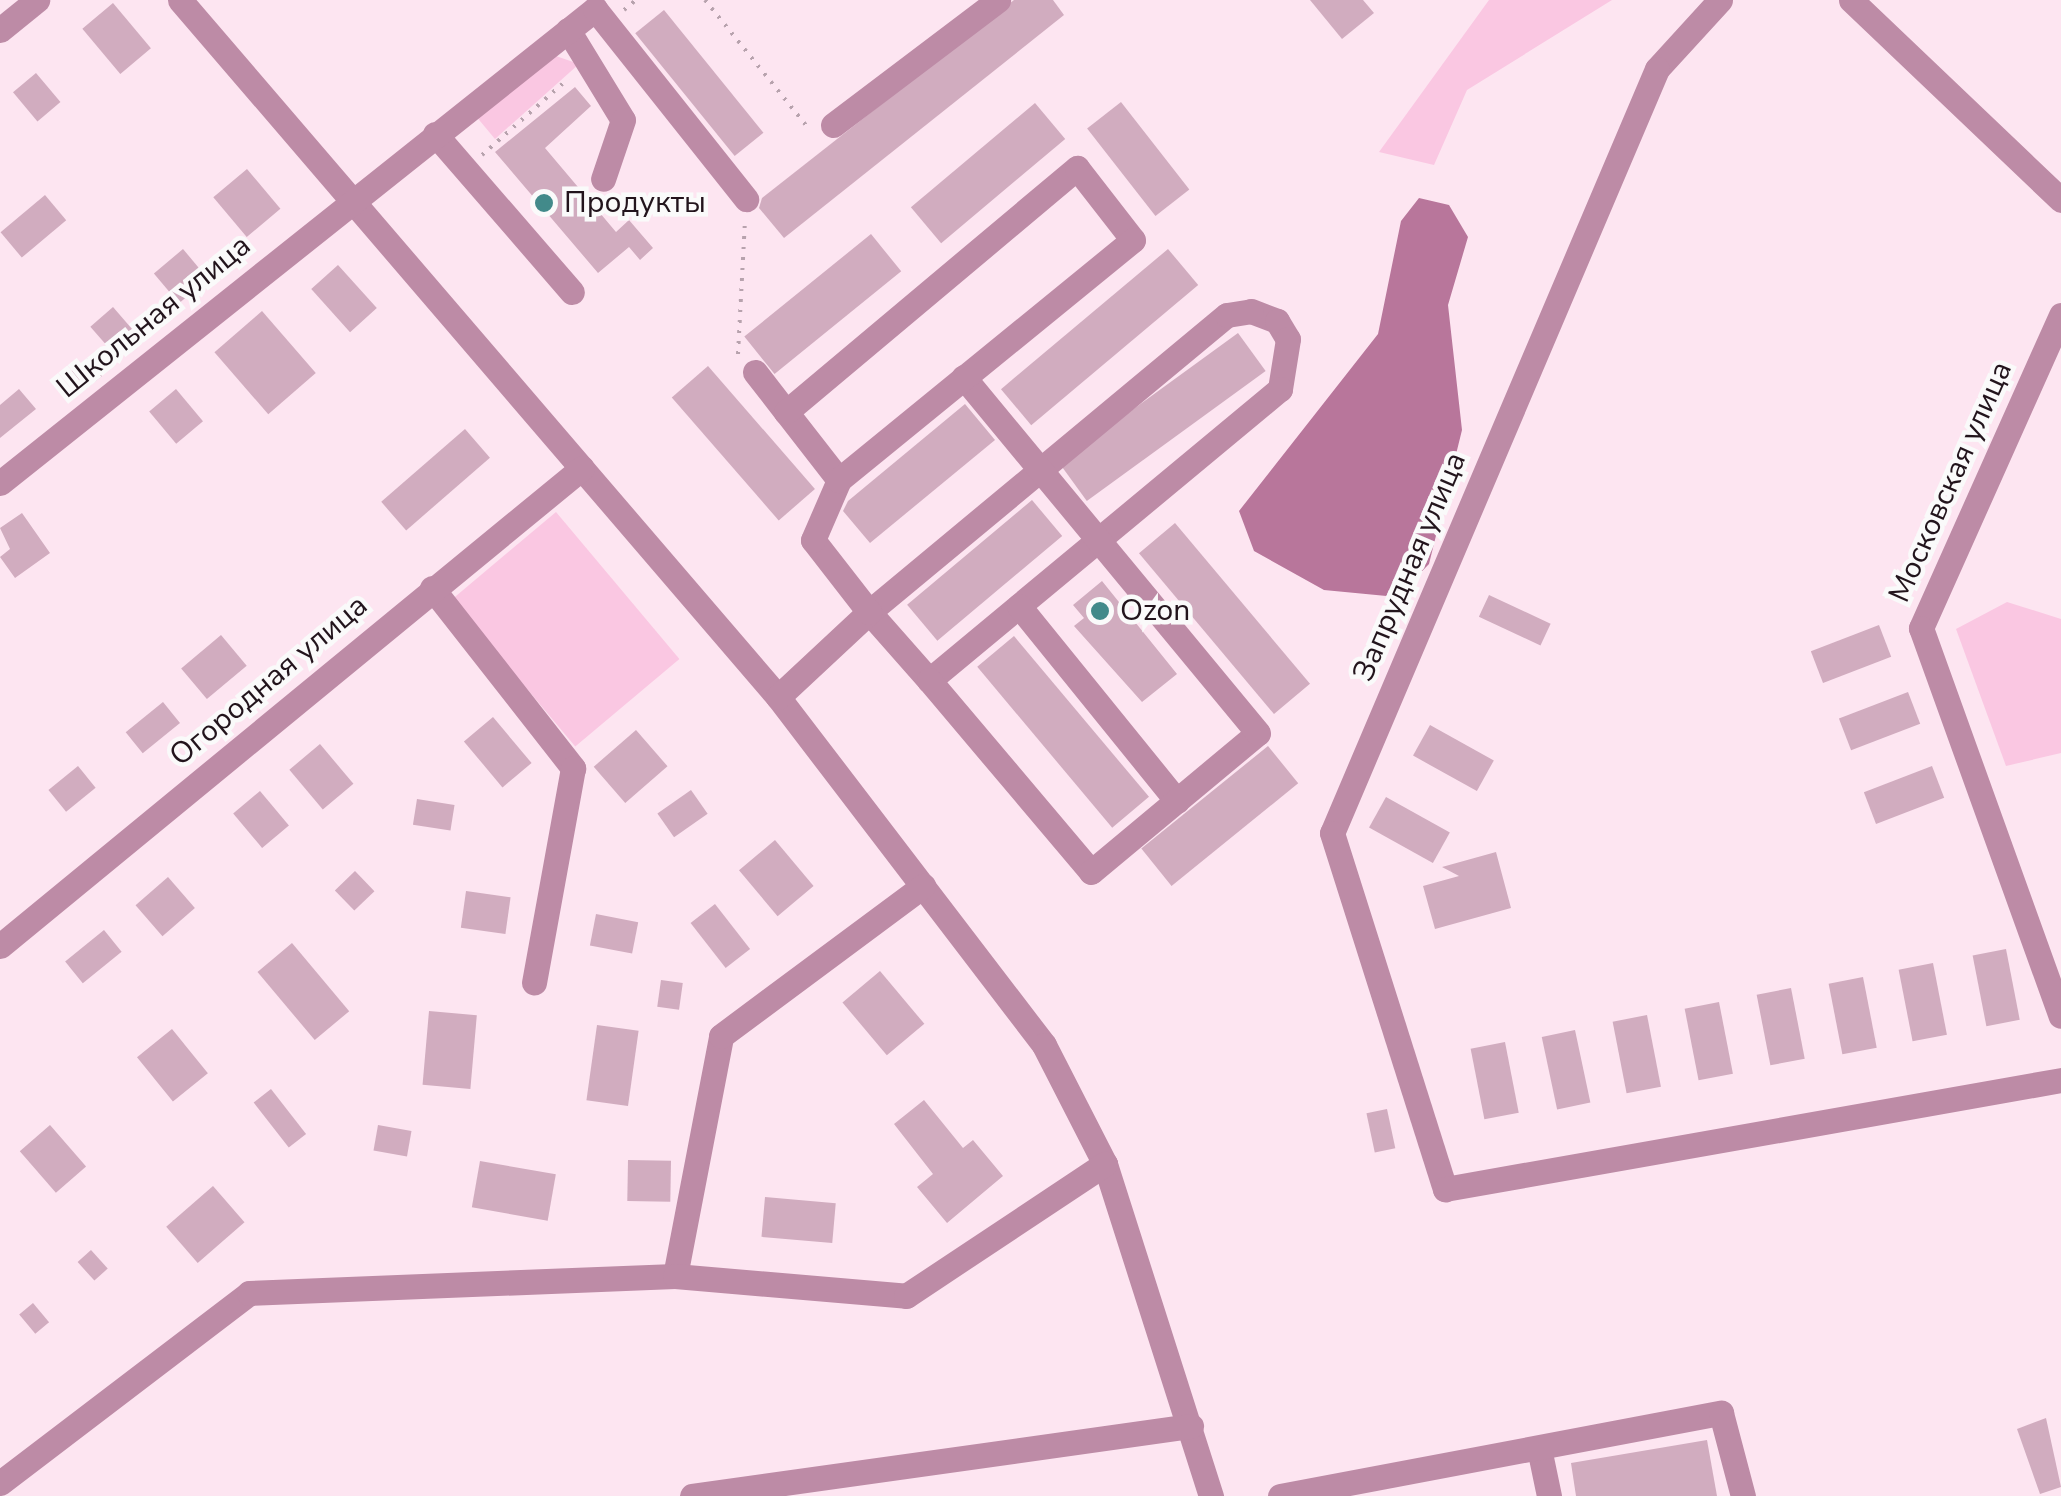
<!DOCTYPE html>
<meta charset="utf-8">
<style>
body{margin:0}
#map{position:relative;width:2061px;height:1496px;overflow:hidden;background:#fde5f1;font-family:"Nunito Sans",sans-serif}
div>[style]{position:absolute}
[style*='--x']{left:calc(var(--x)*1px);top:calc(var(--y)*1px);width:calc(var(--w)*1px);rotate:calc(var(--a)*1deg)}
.green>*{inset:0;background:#fac7e2;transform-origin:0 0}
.water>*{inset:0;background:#b8769b}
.building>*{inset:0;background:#d1acbf;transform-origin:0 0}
.path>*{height:4px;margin-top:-2px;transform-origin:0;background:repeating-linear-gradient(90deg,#b7a2ad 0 2.5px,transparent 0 10.5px)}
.minor>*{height:25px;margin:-12.5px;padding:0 12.5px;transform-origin:12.5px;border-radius:12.5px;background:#bd8ba6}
.dots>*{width:28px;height:28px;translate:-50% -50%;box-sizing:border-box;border:5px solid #fafafa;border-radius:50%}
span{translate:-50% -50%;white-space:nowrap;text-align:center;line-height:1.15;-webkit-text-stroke:9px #fafafa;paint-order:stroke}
.poi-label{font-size:30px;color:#22141c}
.left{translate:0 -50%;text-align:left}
.street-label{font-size:30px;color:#22141c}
</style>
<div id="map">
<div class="green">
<div style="clip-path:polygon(1489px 0,1612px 0,1467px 90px,1434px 165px,1379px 152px)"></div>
<div style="clip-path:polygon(553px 55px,579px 64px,495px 139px,475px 115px)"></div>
<div style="left:556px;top:512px;width:192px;height:136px;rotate:50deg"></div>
<div style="clip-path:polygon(2007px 602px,2061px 619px,2061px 753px,2006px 766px,1956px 629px)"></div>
</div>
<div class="water">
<div style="clip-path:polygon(1419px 198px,1449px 205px,1468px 237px,1448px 305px,1462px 430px,1429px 564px,1397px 597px,1324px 590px,1254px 551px,1239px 511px,1378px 334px,1401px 221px)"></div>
</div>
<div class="building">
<div style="clip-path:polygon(1014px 0,1053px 0,1064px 15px,784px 238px,759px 208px,762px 198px)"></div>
<div style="clip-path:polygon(1310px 0,1363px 0,1374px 13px,1342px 39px)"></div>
<div style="left:113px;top:3px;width:59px;height:40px;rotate:50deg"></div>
<div style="left:664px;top:10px;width:158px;height:37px;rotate:51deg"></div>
<div style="left:36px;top:73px;width:38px;height:30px;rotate:50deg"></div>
<div style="clip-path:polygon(575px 87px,591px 106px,545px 148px,616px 232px,629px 220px,653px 248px,640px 260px,629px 247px,598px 273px,495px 152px)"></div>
<div style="left:1121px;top:102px;width:111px;height:43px;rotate:52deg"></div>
<div style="left:1035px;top:103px;width:47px;height:162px;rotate:50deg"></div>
<div style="left:247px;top:169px;width:52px;height:44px;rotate:50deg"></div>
<div style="left:45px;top:195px;width:33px;height:58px;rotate:50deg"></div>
<div style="left:871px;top:234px;width:48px;height:163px;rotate:51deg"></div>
<div style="left:183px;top:249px;width:39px;height:38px;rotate:50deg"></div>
<div style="left:1168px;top:249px;width:47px;height:218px;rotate:50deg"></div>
<div style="left:338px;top:265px;width:58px;height:36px;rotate:48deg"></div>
<div style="left:113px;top:307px;width:29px;height:30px;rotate:49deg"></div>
<div style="left:262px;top:311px;width:82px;height:63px;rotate:49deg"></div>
<div style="left:1238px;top:333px;width:47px;height:221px;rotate:54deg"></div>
<div style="left:88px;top:358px;width:23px;height:21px;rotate:52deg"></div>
<div style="left:708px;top:366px;width:163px;height:48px;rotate:49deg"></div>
<div style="clip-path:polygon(19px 389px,36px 409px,0 438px,0 405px)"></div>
<div style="left:176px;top:389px;width:42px;height:35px;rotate:50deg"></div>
<div style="clip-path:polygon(965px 404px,995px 440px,870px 543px,843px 511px,848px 501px)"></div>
<div style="left:465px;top:429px;width:38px;height:111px;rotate:49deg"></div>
<div style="left:1032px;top:500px;width:47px;height:163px;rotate:50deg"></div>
<div style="clip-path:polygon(22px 513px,50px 553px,15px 578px,0 557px,10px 549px,0 528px)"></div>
<div style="left:1175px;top:523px;width:210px;height:47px;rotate:50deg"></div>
<div style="clip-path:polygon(1102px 581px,1177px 674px,1142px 702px,1074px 626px,1084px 618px,1073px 605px)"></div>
<div style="left:1489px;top:595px;width:68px;height:24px;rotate:25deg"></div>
<div style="left:1879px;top:625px;width:34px;height:73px;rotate:69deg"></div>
<div style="left:221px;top:635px;width:40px;height:52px;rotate:50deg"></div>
<div style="left:1014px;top:636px;width:210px;height:48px;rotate:50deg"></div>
<div style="left:1908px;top:692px;width:34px;height:74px;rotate:69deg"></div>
<div style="left:163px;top:702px;width:27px;height:48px;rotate:51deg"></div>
<div style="left:493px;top:717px;width:60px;height:38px;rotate:50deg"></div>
<div style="left:1430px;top:725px;width:73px;height:35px;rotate:29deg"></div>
<div style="left:636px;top:730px;width:48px;height:56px;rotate:49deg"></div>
<div style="left:320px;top:744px;width:52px;height:40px;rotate:50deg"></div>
<div style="left:1268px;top:746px;width:48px;height:163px;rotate:51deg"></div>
<div style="left:78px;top:766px;width:28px;height:38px;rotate:51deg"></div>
<div style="left:1932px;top:766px;width:34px;height:73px;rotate:69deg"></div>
<div style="left:691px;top:790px;width:29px;height:41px;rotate:55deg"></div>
<div style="left:260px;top:791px;width:45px;height:35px;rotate:50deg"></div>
<div style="left:1386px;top:797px;width:73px;height:35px;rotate:29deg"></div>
<div style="left:417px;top:799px;width:38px;height:26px;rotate:9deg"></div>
<div style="left:775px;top:840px;width:60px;height:47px;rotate:50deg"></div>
<div style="clip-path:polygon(1496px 852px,1511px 908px,1435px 929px,1423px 886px,1459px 876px,1442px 867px)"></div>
<div style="left:355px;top:871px;width:28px;height:28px;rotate:46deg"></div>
<div style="left:168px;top:877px;width:41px;height:43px;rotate:49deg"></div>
<div style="left:466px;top:891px;width:45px;height:37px;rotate:8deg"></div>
<div style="left:715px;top:904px;width:57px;height:31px;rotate:52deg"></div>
<div style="left:596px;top:914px;width:43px;height:32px;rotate:11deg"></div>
<div style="left:104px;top:930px;width:28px;height:50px;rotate:51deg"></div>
<div style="left:292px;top:943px;width:89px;height:45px;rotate:50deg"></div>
<div style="left:2006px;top:949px;width:72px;height:34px;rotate:79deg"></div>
<div style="left:1933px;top:963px;width:73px;height:35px;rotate:79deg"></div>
<div style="left:880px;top:971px;width:69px;height:49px;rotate:50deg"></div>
<div style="left:1863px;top:977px;width:72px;height:35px;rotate:79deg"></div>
<div style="left:661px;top:980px;width:22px;height:27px;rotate:8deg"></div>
<div style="left:1791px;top:988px;width:72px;height:35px;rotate:79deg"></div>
<div style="left:1719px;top:1002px;width:73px;height:35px;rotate:79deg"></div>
<div style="left:429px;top:1011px;width:48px;height:74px;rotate:5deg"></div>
<div style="left:1647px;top:1015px;width:73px;height:35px;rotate:79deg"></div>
<div style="left:597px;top:1025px;width:42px;height:76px;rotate:8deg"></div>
<div style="left:172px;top:1029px;width:57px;height:45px;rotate:51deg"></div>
<div style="left:1575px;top:1030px;width:74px;height:34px;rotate:78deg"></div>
<div style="left:1505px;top:1042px;width:72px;height:35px;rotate:79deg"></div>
<div style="left:271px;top:1089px;width:57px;height:22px;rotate:52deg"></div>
<div style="clip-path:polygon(924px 1100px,963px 1148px,973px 1140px,1003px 1176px,947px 1223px,917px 1187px,933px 1174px,894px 1124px)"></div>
<div style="left:1387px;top:1109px;width:40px;height:21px;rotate:78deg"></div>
<div style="left:50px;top:1125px;width:55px;height:40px;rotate:49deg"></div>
<div style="left:378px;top:1125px;width:34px;height:26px;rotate:10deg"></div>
<div style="left:628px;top:1160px;width:43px;height:41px;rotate:1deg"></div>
<div style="left:480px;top:1161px;width:77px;height:47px;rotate:10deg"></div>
<div style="left:213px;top:1186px;width:48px;height:62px;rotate:49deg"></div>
<div style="left:765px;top:1197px;width:71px;height:40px;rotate:5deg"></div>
<div style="left:91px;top:1250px;width:25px;height:18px;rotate:48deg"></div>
<div style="left:33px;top:1303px;width:25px;height:18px;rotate:50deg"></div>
<div style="clip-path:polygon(2046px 1418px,2061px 1487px,2040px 1494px,2017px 1429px)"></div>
<div style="clip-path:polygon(1707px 1440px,1717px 1496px,1576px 1496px,1571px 1463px)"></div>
</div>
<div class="path">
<div style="--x:705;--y:0;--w:166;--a:51.1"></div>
<div style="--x:624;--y:10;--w:16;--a:-40"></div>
<div style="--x:482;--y:155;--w:115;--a:-41.5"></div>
<div style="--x:738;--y:354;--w:134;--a:-87"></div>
</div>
<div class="minor">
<div style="--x:180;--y:0;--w:918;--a:49.37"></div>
<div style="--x:778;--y:697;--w:438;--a:52.6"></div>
<div style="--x:1044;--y:1045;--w:134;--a:62.9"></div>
<div style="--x:1105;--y:1164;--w:349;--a:72.3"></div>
<div style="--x:1720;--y:0;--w:93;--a:132.4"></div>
<div style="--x:1657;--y:69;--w:830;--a:113.04"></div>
<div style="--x:1332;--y:833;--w:374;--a:72.4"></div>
<div style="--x:1445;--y:1189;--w:626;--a:-10.03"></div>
<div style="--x:1851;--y:0;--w:290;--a:43.6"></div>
<div style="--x:0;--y:30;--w:48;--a:-39"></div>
<div style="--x:568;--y:30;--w:105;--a:58.6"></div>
<div style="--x:623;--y:120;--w:62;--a:108.7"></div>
<div style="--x:833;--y:125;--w:207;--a:-37.1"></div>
<div style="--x:435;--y:134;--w:209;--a:49.1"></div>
<div style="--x:1251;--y:311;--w:28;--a:21"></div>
<div style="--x:1277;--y:321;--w:21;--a:59"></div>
<div style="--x:1288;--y:339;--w:51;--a:99.1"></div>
<div style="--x:1280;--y:389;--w:456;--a:140.3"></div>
<div style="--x:929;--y:680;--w:91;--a:-131.4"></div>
<div style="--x:869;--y:612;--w:465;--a:-39.7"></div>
<div style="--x:1227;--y:315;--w:24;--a:-9"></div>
<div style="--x:2061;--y:315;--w:343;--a:114.1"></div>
<div style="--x:1921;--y:628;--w:412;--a:70.2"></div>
<div style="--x:755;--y:372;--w:51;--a:52.2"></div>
<div style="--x:0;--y:483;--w:761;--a:-38.54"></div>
<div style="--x:595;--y:9;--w:243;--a:51.5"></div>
<div style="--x:432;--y:588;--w:229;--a:51.9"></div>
<div style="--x:573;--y:768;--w:218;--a:100.3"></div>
<div style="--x:1019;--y:606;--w:251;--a:51"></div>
<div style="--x:929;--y:680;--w:251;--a:49.8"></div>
<div style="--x:1091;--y:872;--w:217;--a:-39.8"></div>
<div style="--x:1258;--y:733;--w:462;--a:-129.6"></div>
<div style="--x:778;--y:697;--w:125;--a:-43"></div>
<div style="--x:869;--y:612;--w:91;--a:-127.9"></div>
<div style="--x:813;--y:540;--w:65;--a:-66.6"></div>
<div style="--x:839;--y:480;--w:86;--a:-127.9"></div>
<div style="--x:786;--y:412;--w:380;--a:-40"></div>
<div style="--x:1077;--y:168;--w:91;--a:52.1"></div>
<div style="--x:1133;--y:240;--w:380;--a:140.8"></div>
<div style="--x:0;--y:946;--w:753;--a:-39.4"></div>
<div style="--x:675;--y:1276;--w:244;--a:-79.1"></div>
<div style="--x:721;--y:1036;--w:252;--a:-36.6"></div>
<div style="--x:1539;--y:1448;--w:49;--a:78.2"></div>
<div style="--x:0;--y:1483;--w:313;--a:-37.3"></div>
<div style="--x:249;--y:1293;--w:426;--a:-2.3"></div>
<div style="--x:675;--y:1276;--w:232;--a:4.9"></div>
<div style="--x:906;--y:1296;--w:239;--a:-33.6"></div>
<div style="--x:692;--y:1496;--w:504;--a:-7.99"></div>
<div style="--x:1280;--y:1496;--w:449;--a:-10.7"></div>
<div style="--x:1721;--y:1413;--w:86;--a:75.2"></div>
</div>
<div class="dots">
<div style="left:544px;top:203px;background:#428a8a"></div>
<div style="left:1100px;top:611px;background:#428a8a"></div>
</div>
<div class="poi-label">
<span class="left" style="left:564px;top:203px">Продукты</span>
<span class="left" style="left:1120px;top:611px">Ozon</span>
</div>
<div class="street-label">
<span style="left:154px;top:317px;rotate:-39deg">Школьная улица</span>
<span style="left:1951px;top:482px;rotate:-66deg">Московская улица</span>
<span style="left:1410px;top:567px;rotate:-67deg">Запрудная улица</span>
<span style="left:269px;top:681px;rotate:-40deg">Огородная улица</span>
</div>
</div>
